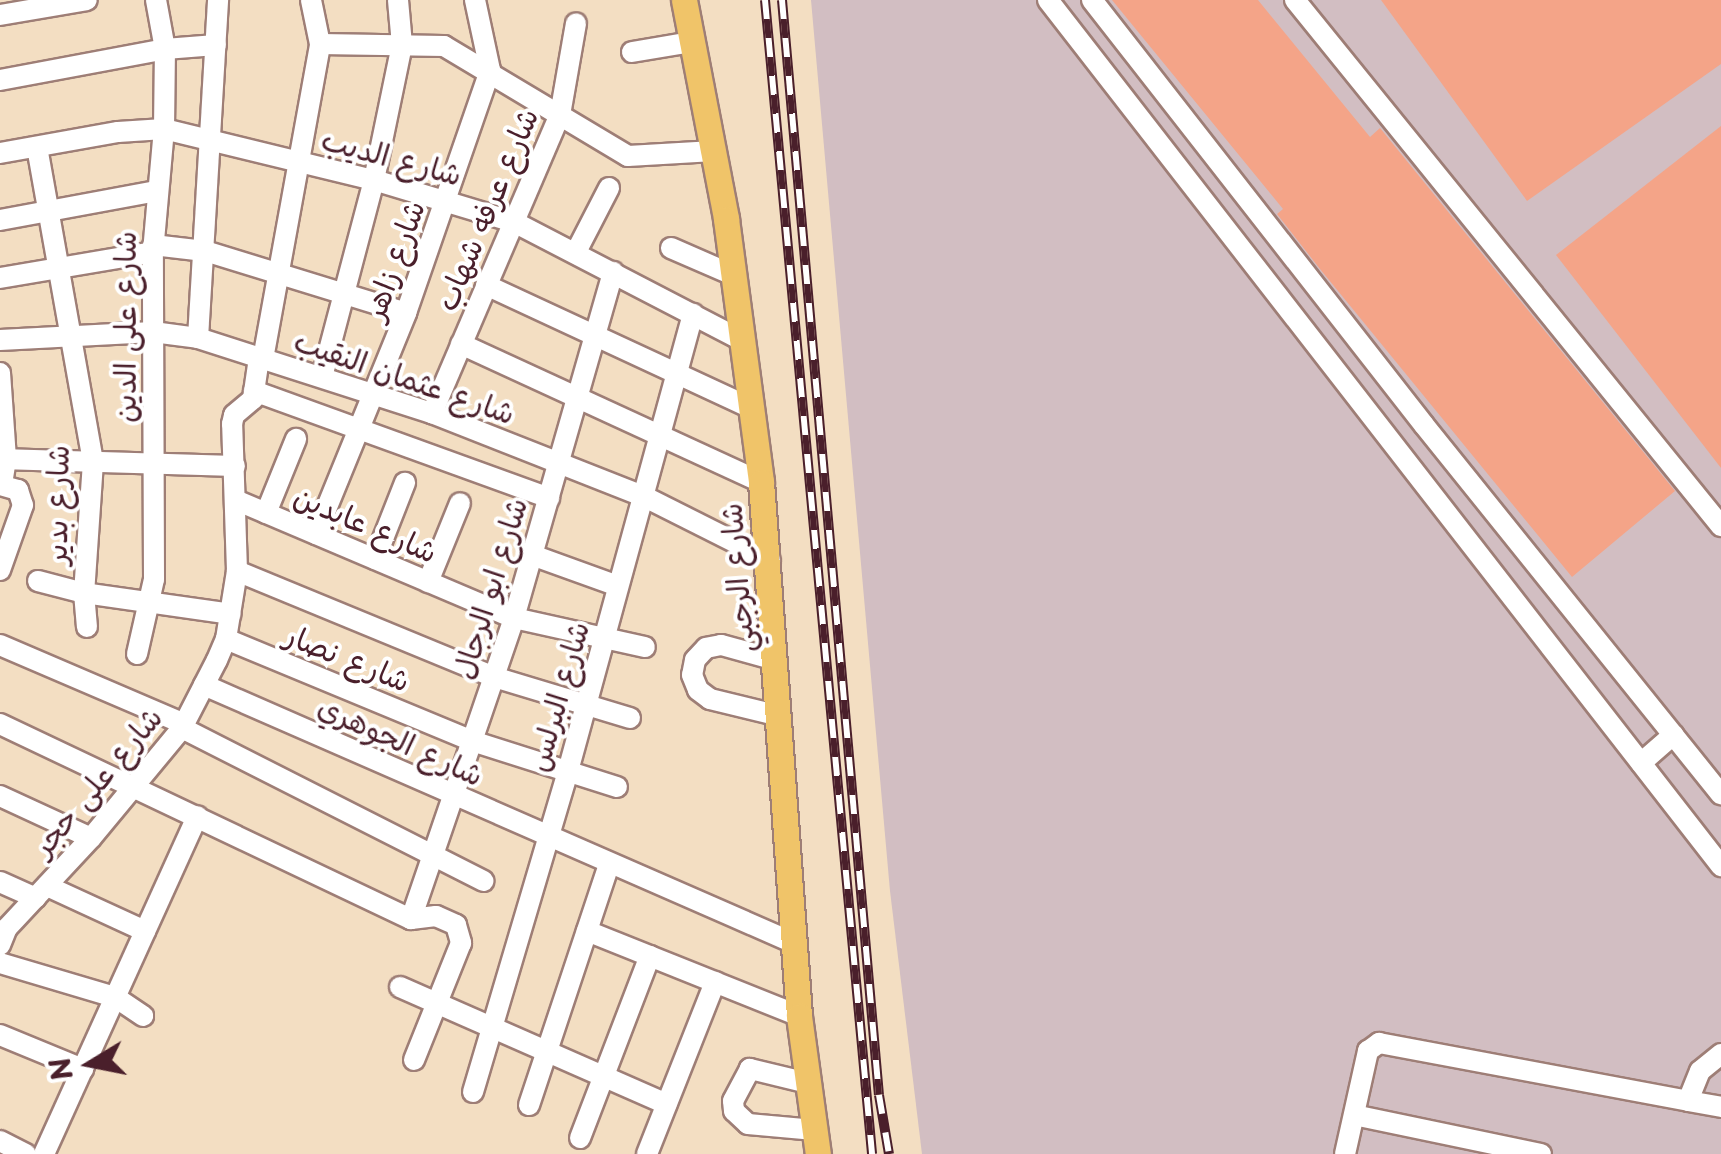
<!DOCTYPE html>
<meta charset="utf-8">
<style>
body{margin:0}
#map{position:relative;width:1721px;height:1154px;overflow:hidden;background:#f3dec2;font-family:"Playpen Sans","Playpen Sans Arabic",sans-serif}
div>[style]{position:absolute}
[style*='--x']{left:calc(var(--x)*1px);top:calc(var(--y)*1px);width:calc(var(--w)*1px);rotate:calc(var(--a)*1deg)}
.industrial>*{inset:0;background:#d2bec2}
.building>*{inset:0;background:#f4a488}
.roads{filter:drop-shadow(2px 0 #9e7e76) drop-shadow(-2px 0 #9e7e76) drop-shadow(0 2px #9e7e76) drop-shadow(0 -2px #9e7e76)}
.minor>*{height:20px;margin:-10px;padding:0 10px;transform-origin:10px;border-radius:10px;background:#fff}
.major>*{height:25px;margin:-12.5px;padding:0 12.5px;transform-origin:12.5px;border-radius:12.5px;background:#f0c469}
.rail>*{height:10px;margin-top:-5px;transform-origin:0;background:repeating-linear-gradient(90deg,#fff 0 19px,#4a1f2b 0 38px);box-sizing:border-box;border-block:2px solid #4a1f2b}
span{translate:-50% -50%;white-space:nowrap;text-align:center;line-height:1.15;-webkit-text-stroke:8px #fff;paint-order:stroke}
.street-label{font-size:30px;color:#4a1f2b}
.north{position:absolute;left:40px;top:1014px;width:100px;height:100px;-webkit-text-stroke:8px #fff;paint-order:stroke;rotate:260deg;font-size:28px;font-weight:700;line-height:40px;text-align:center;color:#4a1f2b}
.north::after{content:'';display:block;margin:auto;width:35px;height:45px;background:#4a1f2b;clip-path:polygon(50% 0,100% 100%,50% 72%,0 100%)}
</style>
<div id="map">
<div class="industrial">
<div style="clip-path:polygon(811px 0,1721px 0,1721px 1154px,922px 1154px,890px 891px)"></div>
</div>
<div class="building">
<div style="clip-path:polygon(1112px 0,1258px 0,1370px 137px,1380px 128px,1675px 491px,1572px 577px,1320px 269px,1277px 214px,1283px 209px)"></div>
<div style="clip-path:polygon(1381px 0,1721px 0,1721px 64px,1527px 201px)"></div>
<div style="clip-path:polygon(1721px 126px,1721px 468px,1556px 255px)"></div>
</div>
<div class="roads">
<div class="minor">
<div style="--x:1048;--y:0;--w:1097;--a:52.15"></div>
<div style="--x:1092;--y:0;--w:539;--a:52"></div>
<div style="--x:1424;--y:425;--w:474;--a:51.2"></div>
<div style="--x:1295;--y:0;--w:677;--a:51"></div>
<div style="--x:0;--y:15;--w:88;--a:-9.8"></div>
<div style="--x:320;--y:44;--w:124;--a:0.9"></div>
<div style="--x:444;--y:46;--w:214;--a:30.9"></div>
<div style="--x:628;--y:156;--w:86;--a:-3.3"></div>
<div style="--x:632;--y:52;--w:61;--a:-9.5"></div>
<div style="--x:0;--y:80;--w:168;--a:-10.6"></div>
<div style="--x:165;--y:49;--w:51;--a:-4.5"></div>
<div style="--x:37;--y:147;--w:320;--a:79.9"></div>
<div style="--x:93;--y:462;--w:131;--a:93.9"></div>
<div style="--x:84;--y:593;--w:34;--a:85"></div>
<div style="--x:0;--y:153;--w:120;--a:-10.1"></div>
<div style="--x:118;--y:132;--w:46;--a:-3.7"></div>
<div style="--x:164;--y:129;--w:216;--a:13.7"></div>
<div style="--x:374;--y:180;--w:146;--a:16.7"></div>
<div style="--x:514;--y:222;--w:257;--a:27.4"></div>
<div style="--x:0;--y:220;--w:160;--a:-10.5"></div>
<div style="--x:153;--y:245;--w:52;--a:6.6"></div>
<div style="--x:205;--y:251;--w:210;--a:17.1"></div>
<div style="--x:671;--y:248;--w:68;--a:23.5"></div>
<div style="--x:576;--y:252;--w:72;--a:-62.7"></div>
<div style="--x:0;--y:278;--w:155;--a:-9.6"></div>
<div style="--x:486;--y:285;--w:292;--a:24.9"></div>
<div style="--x:198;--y:338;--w:339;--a:-86.6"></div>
<div style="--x:0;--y:340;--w:153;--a:-3"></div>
<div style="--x:153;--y:332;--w:45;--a:7.6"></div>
<div style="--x:198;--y:338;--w:246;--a:17.8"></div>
<div style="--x:432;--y:413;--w:227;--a:21.5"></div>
<div style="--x:643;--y:496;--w:142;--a:26.7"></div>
<div style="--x:461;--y:344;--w:330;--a:24.7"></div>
<div style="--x:263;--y:359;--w:320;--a:-79.7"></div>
<div style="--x:320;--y:44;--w:45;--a:-101.6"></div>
<div style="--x:0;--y:373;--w:86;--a:86"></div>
<div style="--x:6;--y:459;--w:26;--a:99"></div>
<div style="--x:322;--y:377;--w:204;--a:-75.2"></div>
<div style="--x:374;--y:180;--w:138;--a:-78.3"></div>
<div style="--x:402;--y:45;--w:45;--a:-95.1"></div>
<div style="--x:254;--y:391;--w:314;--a:19.9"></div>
<div style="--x:432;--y:413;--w:324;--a:-66.8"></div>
<div style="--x:560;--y:115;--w:93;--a:-80.1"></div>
<div style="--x:0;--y:459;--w:235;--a:1.7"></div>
<div style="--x:0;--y:485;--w:19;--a:16"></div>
<div style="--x:18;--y:490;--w:16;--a:72"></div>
<div style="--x:23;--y:505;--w:69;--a:109.5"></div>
<div style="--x:238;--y:501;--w:300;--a:23"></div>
<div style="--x:514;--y:618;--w:134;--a:12.5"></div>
<div style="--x:266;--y:513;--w:80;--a:-67.9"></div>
<div style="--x:316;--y:534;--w:239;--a:-67.8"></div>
<div style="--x:406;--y:313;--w:257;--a:-70.9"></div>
<div style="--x:490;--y:70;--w:72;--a:-102.1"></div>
<div style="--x:532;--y:555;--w:91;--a:19.8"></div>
<div style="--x:375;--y:559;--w:82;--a:-68.5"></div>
<div style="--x:237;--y:571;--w:278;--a:22.4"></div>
<div style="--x:494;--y:677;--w:142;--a:16.8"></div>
<div style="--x:38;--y:581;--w:48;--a:14.6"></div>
<div style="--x:84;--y:593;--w:148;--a:8.1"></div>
<div style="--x:428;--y:582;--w:85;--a:-67.9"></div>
<div style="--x:226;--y:639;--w:266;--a:22.5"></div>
<div style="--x:472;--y:741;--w:152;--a:17.6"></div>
<div style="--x:0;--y:645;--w:200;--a:23.2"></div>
<div style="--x:137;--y:654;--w:77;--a:-77.2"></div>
<div style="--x:154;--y:579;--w:327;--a:-90.2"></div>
<div style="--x:153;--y:252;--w:123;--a:-84.9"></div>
<div style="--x:164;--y:129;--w:80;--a:-89.3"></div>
<div style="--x:165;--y:49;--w:50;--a:-100.4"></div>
<div style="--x:776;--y:660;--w:57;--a:-164.7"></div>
<div style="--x:721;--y:645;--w:15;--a:169"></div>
<div style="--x:706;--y:648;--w:16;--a:133"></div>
<div style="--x:695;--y:660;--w:15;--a:101"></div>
<div style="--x:692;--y:675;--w:16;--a:68"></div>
<div style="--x:698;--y:690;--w:15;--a:37"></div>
<div style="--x:710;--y:699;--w:72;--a:13.7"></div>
<div style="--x:204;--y:685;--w:644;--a:23.62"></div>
<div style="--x:0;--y:724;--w:455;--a:25.4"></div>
<div style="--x:182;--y:728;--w:338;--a:26.9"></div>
<div style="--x:1641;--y:763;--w:43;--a:-41.2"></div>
<div style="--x:0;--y:796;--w:100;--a:24.8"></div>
<div style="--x:0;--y:882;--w:39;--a:24"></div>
<div style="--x:47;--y:886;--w:108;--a:24.7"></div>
<div style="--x:411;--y:919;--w:318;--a:-71.1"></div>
<div style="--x:514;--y:618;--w:360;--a:-74"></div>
<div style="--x:411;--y:919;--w:25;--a:-7"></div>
<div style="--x:436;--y:916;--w:22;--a:24"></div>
<div style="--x:456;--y:925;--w:19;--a:74"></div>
<div style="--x:461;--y:943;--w:126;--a:111.9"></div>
<div style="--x:587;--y:931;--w:228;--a:21.8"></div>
<div style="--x:0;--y:945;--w:18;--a:-68"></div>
<div style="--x:7;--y:928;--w:123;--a:-47"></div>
<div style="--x:91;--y:838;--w:143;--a:-50.4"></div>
<div style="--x:182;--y:728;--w:76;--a:-62.8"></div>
<div style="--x:217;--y:660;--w:23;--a:-67"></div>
<div style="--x:226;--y:639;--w:69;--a:-80.8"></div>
<div style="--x:237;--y:571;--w:147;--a:-91.9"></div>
<div style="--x:232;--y:424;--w:9;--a:-77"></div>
<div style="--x:234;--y:415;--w:25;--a:-40"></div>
<div style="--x:253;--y:399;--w:41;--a:-81.7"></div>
<div style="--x:0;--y:963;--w:120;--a:16.5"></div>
<div style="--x:115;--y:997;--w:34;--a:34"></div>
<div style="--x:400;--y:987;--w:291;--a:23.7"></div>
<div style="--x:0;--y:1035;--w:90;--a:22.3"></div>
<div style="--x:1721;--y:1054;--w:27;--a:141"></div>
<div style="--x:1700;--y:1071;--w:32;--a:112"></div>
<div style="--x:1688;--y:1101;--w:34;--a:10"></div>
<div style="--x:808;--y:1083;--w:60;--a:-166.4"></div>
<div style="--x:750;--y:1069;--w:36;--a:118"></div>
<div style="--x:733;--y:1101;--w:10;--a:84"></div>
<div style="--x:734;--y:1111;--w:19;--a:43"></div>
<div style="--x:748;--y:1124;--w:67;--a:5.1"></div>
<div style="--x:473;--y:1092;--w:335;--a:-73.5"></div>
<div style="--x:568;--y:771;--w:474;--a:-74.7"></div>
<div style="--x:529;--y:1105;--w:254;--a:-71.6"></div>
<div style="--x:1354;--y:1115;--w:191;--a:11.8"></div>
<div style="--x:580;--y:1138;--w:195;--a:-69"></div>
<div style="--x:0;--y:1141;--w:29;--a:27"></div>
<div style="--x:44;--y:1154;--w:371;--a:-65.6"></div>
<div style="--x:647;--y:1154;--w:185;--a:-68.4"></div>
<div style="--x:1345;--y:1154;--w:106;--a:-77.4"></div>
<div style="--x:1368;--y:1051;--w:14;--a:-36"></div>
<div style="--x:1379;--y:1043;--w:314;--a:10.6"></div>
</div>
<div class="major">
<div style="--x:684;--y:0;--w:223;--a:79.1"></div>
<div style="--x:726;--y:219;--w:265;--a:82.4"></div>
<div style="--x:761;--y:482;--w:535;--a:85.93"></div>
<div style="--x:799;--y:1016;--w:139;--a:82.2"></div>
</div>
</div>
<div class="rail">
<div style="--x:765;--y:0;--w:1159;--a:84.7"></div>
<div style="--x:782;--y:0;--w:1099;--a:84.94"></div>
<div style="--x:879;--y:1095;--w:60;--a:80.4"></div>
</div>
<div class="street-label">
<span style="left:392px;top:156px;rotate:15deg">شارع الديب</span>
<span style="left:486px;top:209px;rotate:-67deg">شارع عرفه شهاب</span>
<span style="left:393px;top:260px;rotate:-70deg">شارع زاهر</span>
<span style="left:124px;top:327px;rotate:-90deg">شارع على الدين</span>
<span style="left:405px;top:376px;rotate:19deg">شارع عثمان النقيب</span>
<span style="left:56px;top:505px;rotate:-89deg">شارع بدير</span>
<span style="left:366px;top:523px;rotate:23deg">شارع عابدين</span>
<span style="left:736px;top:578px;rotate:-95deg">شارع الرجبي</span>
<span style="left:489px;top:588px;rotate:-73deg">شارع ابو الرجال</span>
<span style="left:348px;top:657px;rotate:22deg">شارع نصار</span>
<span style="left:557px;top:696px;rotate:-74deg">شارع البرلس</span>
<span style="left:401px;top:740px;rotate:24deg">شارع الجوهري</span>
<span style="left:96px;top:781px;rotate:-50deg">شارع على حجر</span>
</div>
<div class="north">N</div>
</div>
